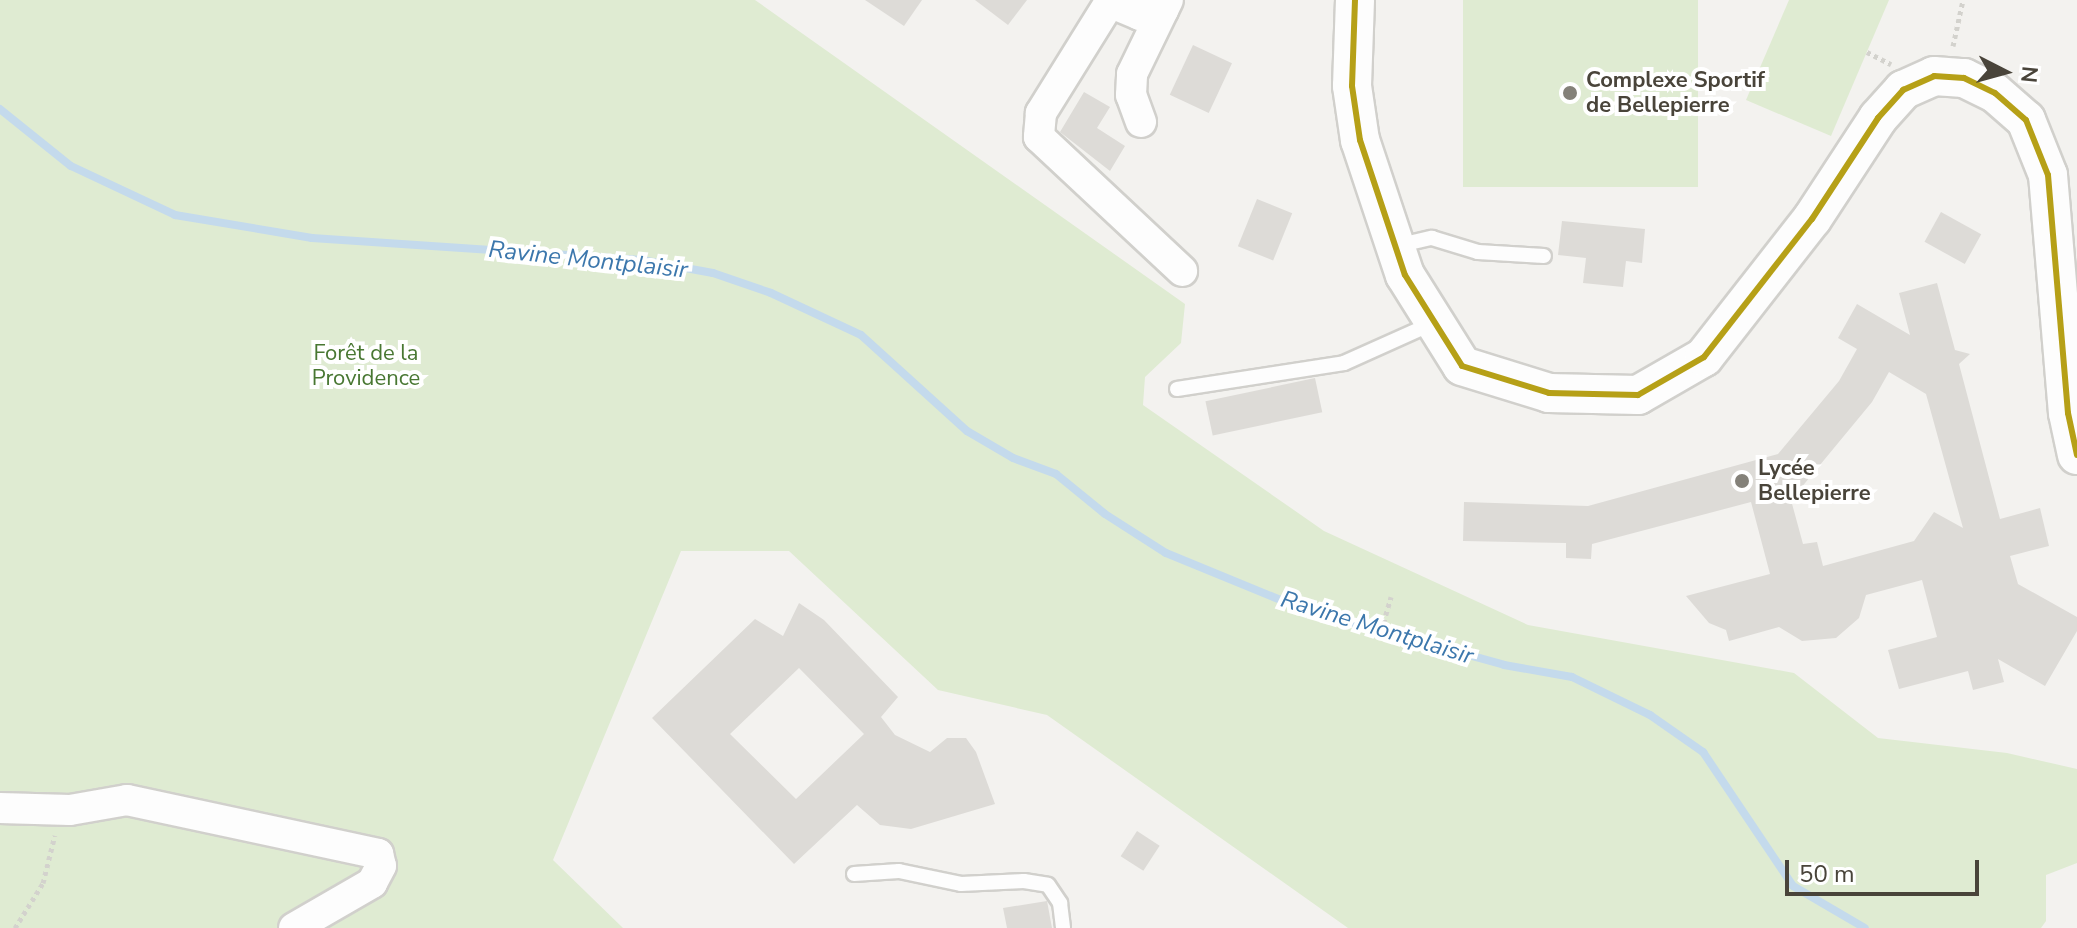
<!DOCTYPE html>
<meta charset="utf-8">
<style>
body{margin:0}
#map{position:relative;width:2077px;height:928px;overflow:hidden;background:#f3f2ef;font-family:"Nunito Sans",sans-serif}
div>[style]{position:absolute}
[style*='--x']{left:calc(var(--x)*1px);top:calc(var(--y)*1px);width:calc(var(--w)*1px);rotate:calc(var(--a)*1deg)}
.green>*{inset:0;background:#dfebd2;transform-origin:0 0}
.stream>*{height:8px;margin:-4px;padding:0 4px;transform-origin:4px;border-radius:4px;background:#c4daec}
.building>*{inset:0;background:#dddbd7;transform-origin:0 0}
.path>*{height:5px;margin-top:-2.5px;transform-origin:0;background:repeating-linear-gradient(90deg,#d3d2cd 0 4px,transparent 0 8px)}
.roads{filter:drop-shadow(2px 0 #d1d0cc) drop-shadow(-2px 0 #d1d0cc) drop-shadow(0 2px #d1d0cc) drop-shadow(0 -2px #d1d0cc)}
.service>*{height:14px;margin:-7px;padding:0 7px;transform-origin:7px;border-radius:7px;background:#fdfdfd}
.minor>*{height:30px;margin:-15px;padding:0 15px;transform-origin:15px;border-radius:15px;background:#fdfdfd}
.tertiary>*{height:38px;margin:-19px;padding:0 19px;transform-origin:19px;border-radius:19px;background:#fdfdfd}
.bus-1>*{height:6px;margin:-3px;padding:0 3px;transform-origin:3px;border-radius:3px;background:#b6a017}
.dots>*{width:22px;height:22px;translate:-50% -50%;box-sizing:border-box;border:4px solid #fff;border-radius:50%}
span{translate:-50% -50%;white-space:nowrap;text-align:center;line-height:1.15;-webkit-text-stroke:8px #fff;paint-order:stroke}
.poi-label{font-size:22px;color:#49443a;font-weight:700}
.left{translate:0 -50%;text-align:left}
.park-label{font-size:22px;color:#487732}
.water-label{font-size:24px;color:#3c77ac;font-style:italic}
.north{position:absolute;left:1965px;top:32px;width:80px;height:80px;-webkit-text-stroke:6px #fff;paint-order:stroke;rotate:96deg;font-size:22px;font-weight:700;line-height:32px;text-align:center;color:#49443a}
.north::after{content:'';display:block;margin:auto;width:28px;height:36px;background:#49443a;clip-path:polygon(50% 0,100% 100%,50% 72%,0 100%)}
.scale{position:absolute;left:1785px;top:860px;width:194px;height:36px;box-sizing:border-box;border:4px solid #49443a;border-top:0;padding-left:10px;font-size:24px;line-height:28px;white-space:nowrap;color:#49443a;-webkit-text-stroke:6px #fff;paint-order:stroke}
</style>
<div id="map">
<div class="green">
<div style="clip-path:polygon(0 0,755px 0,1185px 304px,1181px 343px,1145px 377px,1143px 405px,1324px 531px,1528px 625px,1794px 673px,1878px 738px,2007px 753px,2077px 769px,2077px 863px,2046px 875px,2046px 921px,2041px 928px,1348px 928px,1047px 715px,938px 690px,789px 551px,681px 551px,553px 860px,623px 928px,0 928px)"></div>
<div style="left:1463px;top:0;width:235px;height:187px"></div>
<div style="clip-path:polygon(1789px 0,1889px 0,1831px 136px,1746px 100px)"></div>
</div>
<div class="stream">
<div style="--x:0;--y:109;--w:91;--a:38.8"></div>
<div style="--x:71;--y:166;--w:115;--a:25.2"></div>
<div style="--x:175;--y:215;--w:139;--a:9.5"></div>
<div style="--x:312;--y:238;--w:331;--a:3.8"></div>
<div style="--x:642;--y:260;--w:72;--a:10.4"></div>
<div style="--x:713;--y:273;--w:61;--a:19"></div>
<div style="--x:771;--y:293;--w:99;--a:25"></div>
<div style="--x:861;--y:335;--w:143;--a:42.2"></div>
<div style="--x:967;--y:431;--w:53;--a:30.4"></div>
<div style="--x:1013;--y:458;--w:46;--a:20.4"></div>
<div style="--x:1056;--y:474;--w:63;--a:39.2"></div>
<div style="--x:1105;--y:514;--w:72;--a:32.6"></div>
<div style="--x:1166;--y:553;--w:150;--a:22.3"></div>
<div style="--x:1305;--y:610;--w:206;--a:15.4"></div>
<div style="--x:1504;--y:665;--w:69;--a:10"></div>
<div style="--x:1572;--y:677;--w:87;--a:26"></div>
<div style="--x:1650;--y:715;--w:65;--a:34.9"></div>
<div style="--x:1703;--y:752;--w:161;--a:56.1"></div>
<div style="--x:1793;--y:886;--w:83;--a:30.3"></div>
</div>
<div class="building">
<div style="clip-path:polygon(865px 0,922px 0,904px 26px)"></div>
<div style="clip-path:polygon(975px 0,1027px 0,1008px 25px)"></div>
<div style="left:1193px;top:45px;width:43px;height:55px;rotate:25deg"></div>
<div style="clip-path:polygon(1084px 92px,1110px 107px,1097px 128px,1125px 146px,1110px 171px,1060px 132px)"></div>
<div style="left:1257px;top:199px;width:38px;height:51px;rotate:22deg"></div>
<div style="left:1941px;top:212px;width:46px;height:34px;rotate:29deg"></div>
<div style="clip-path:polygon(1562px 221px,1645px 229px,1642px 263px,1626px 261px,1623px 287px,1583px 283px,1586px 258px,1558px 255px)"></div>
<div style="clip-path:polygon(evenodd,1937px 283px,1955px 350px,1970px 354px,1959px 364px,2000px 519px,2040px 508px,2049px 546px,2010px 556px,2018px 584px,2077px 617px,2077px 631px,2045px 686px,1998px 659px,2004px 682px,1973px 690px,1968px 671px,1899px 689px,1888px 650px,1937px 637px,1922px 580px,1866px 595px,1859px 618px,1836px 638px,1802px 641px,1779px 627px,1729px 641px,1726px 630px,1709px 623px,1686px 596px,1770px 574px,1751px 502px,1592px 544px,1591px 559px,1566px 558px,1566px 543px,1463px 541px,1464px 502px,1588px 506px,1778px 454px,1839px 381px,1857px 349px,1838px 338px,1857px 304px,1910px 335px,1899px 293px,1937px 283px,1889px 372px,1926px 394px,1963px 528px,1934px 512px,1914px 541px,1823px 566px,1817px 542px,1803px 544px,1791px 500px,1872px 402px,1889px 372px)"></div>
<div style="left:1315px;top:378px;width:35px;height:112px;rotate:78deg"></div>
<div style="clip-path:polygon(evenodd,799px 603px,824px 620px,898px 697px,881px 717px,895px 735px,930px 752px,947px 738px,966px 738px,976px 752px,995px 804px,911px 829px,880px 825px,857px 805px,794px 864px,652px 718px,755px 619px,783px 636px,799px 603px,799px 668px,864px 734px,796px 799px,730px 734px,799px 668px)"></div>
<div style="left:1137px;top:831px;width:27px;height:30px;rotate:33deg"></div>
<div style="clip-path:polygon(1047px 901px,1052px 928px,1007px 928px,1003px 908px)"></div>
</div>
<div class="path">
<div style="--x:1953;--y:46;--w:47;--a:-77.7"></div>
<div style="--x:1867;--y:52;--w:27;--a:27"></div>
<div style="--x:1379;--y:638;--w:43;--a:-73.7"></div>
<div style="--x:15;--y:928;--w:53;--a:-58.1"></div>
<div style="--x:43;--y:883;--w:49;--a:-76"></div>
</div>
<div class="roads">
<div class="service">
<div style="--x:1396;--y:246;--w:37;--a:-13"></div>
<div style="--x:1432;--y:238;--w:48;--a:16.9"></div>
<div style="--x:1478;--y:252;--w:66;--a:3.5"></div>
<div style="--x:1177;--y:389;--w:169;--a:-8.8"></div>
<div style="--x:1344;--y:363;--w:95;--a:-24.1"></div>
<div style="--x:854;--y:874;--w:45;--a:-3.8"></div>
<div style="--x:899;--y:871;--w:63;--a:11.8"></div>
<div style="--x:961;--y:884;--w:63;--a:-2.7"></div>
<div style="--x:1024;--y:881;--w:24;--a:9"></div>
<div style="--x:1048;--y:885;--w:22;--a:56"></div>
<div style="--x:1060;--y:903;--w:25;--a:83"></div>
</div>
<div class="minor">
<div style="--x:1163;--y:10;--w:24;--a:168"></div>
<div style="--x:1140;--y:15;--w:33;--a:-157"></div>
<div style="--x:1110;--y:2;--w:131;--a:121.9"></div>
<div style="--x:1041;--y:113;--w:24;--a:95"></div>
<div style="--x:1039;--y:137;--w:196;--a:43.1"></div>
<div style="--x:1141;--y:122;--w:29;--a:-110"></div>
<div style="--x:1131;--y:95;--w:21;--a:-87"></div>
<div style="--x:1132;--y:74;--w:82;--a:-64.1"></div>
<div style="--x:0;--y:808;--w:70;--a:1.6"></div>
<div style="--x:70;--y:810;--w:58;--a:-10"></div>
<div style="--x:127;--y:800;--w:257;--a:12.1"></div>
<div style="--x:378;--y:854;--w:12;--a:76"></div>
<div style="--x:381;--y:866;--w:19;--a:118"></div>
<div style="--x:372;--y:883;--w:90;--a:150"></div>
</div>
<div class="tertiary">
<div style="--x:1355;--y:0;--w:86;--a:92"></div>
<div style="--x:1352;--y:86;--w:55;--a:81.6"></div>
<div style="--x:1360;--y:140;--w:142;--a:71.6"></div>
<div style="--x:1405;--y:275;--w:107;--a:57.9"></div>
<div style="--x:1462;--y:366;--w:91;--a:17.2"></div>
<div style="--x:1549;--y:393;--w:89;--a:1.3"></div>
<div style="--x:1638;--y:395;--w:76;--a:-29.9"></div>
<div style="--x:1704;--y:357;--w:175;--a:-52"></div>
<div style="--x:1812;--y:219;--w:121;--a:-56.8"></div>
<div style="--x:1878;--y:118;--w:38;--a:-48"></div>
<div style="--x:1903;--y:90;--w:34;--a:-24"></div>
<div style="--x:1934;--y:76;--w:30;--a:4"></div>
<div style="--x:1964;--y:78;--w:34;--a:26"></div>
<div style="--x:1995;--y:93;--w:41;--a:41.1"></div>
<div style="--x:2026;--y:120;--w:59;--a:68.2"></div>
<div style="--x:2048;--y:175;--w:239;--a:85.2"></div>
<div style="--x:2068;--y:413;--w:43;--a:77.9"></div>
</div>
</div>
<div class="bus-1">
<div style="--x:1355;--y:0;--w:86;--a:92"></div>
<div style="--x:1352;--y:86;--w:55;--a:81.6"></div>
<div style="--x:1360;--y:140;--w:142;--a:71.6"></div>
<div style="--x:1405;--y:275;--w:107;--a:57.9"></div>
<div style="--x:1462;--y:366;--w:91;--a:17.2"></div>
<div style="--x:1549;--y:393;--w:89;--a:1.3"></div>
<div style="--x:1638;--y:395;--w:76;--a:-29.9"></div>
<div style="--x:1704;--y:357;--w:175;--a:-52"></div>
<div style="--x:1812;--y:219;--w:121;--a:-56.8"></div>
<div style="--x:1878;--y:118;--w:38;--a:-48"></div>
<div style="--x:1903;--y:90;--w:34;--a:-24"></div>
<div style="--x:1934;--y:76;--w:30;--a:4"></div>
<div style="--x:1964;--y:78;--w:34;--a:26"></div>
<div style="--x:1995;--y:93;--w:41;--a:41.1"></div>
<div style="--x:2026;--y:120;--w:59;--a:68.2"></div>
<div style="--x:2048;--y:175;--w:239;--a:85.2"></div>
<div style="--x:2068;--y:413;--w:43;--a:77.9"></div>
</div>
<div class="dots">
<div style="left:1570px;top:93px;background:#848179"></div>
<div style="left:1742px;top:481px;background:#848179"></div>
</div>
<div class="poi-label">
<span class="left" style="left:1586px;top:93px">Complexe Sportif<br>de Bellepierre</span>
<span class="left" style="left:1758px;top:481px">Lycée<br>Bellepierre</span>
</div>
<div class="park-label">
<span style="left:366px;top:366px">Forêt de la<br>Providence</span>
</div>
<div class="water-label">
<span style="left:588px;top:260px;rotate:6deg">Ravine Montplaisir</span>
<span style="left:1377px;top:628px;rotate:17deg">Ravine Montplaisir</span>
</div>
<div class="north">N</div>
<div class="scale">50 m</div>
</div>
